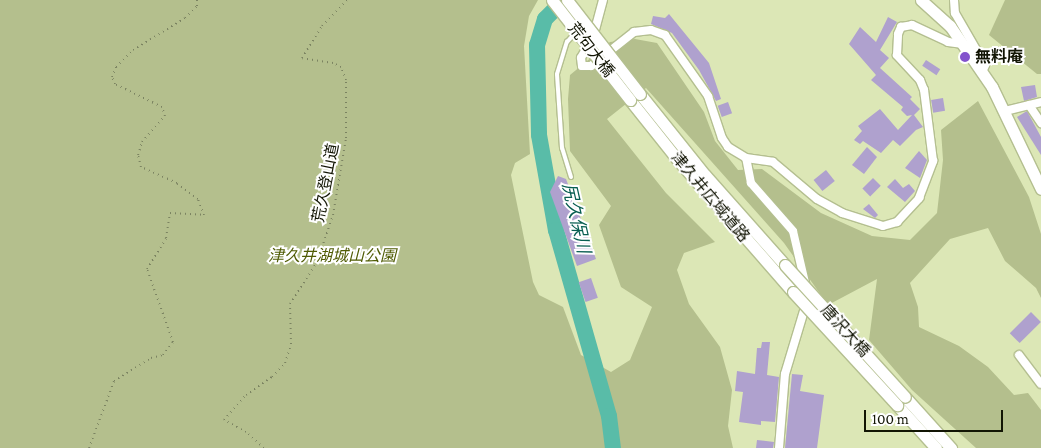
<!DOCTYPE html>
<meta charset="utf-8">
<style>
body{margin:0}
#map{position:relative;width:1041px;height:448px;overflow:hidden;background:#dce7b6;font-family:"Crimson Pro","Noto Sans JP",serif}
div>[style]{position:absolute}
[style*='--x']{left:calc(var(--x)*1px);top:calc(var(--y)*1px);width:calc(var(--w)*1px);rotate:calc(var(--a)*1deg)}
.green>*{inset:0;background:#b4bf8d}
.river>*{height:16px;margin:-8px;padding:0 8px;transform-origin:8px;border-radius:8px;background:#59bca8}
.building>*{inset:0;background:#afa1ce;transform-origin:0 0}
.path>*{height:2px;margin-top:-1px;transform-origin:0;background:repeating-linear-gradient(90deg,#7b8361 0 1px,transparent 0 5px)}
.roads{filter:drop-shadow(1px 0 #b4bf90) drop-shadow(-1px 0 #b4bf90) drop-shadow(0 1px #b4bf90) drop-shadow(0 -1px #b4bf90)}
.service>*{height:4px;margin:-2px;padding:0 2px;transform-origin:2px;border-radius:2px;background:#fff}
.minor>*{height:8px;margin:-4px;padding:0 4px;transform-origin:4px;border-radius:4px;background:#fff}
.secondary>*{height:11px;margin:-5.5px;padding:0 5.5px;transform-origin:5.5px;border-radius:5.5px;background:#fff}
.bridges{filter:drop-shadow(1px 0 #b4bf90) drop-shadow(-1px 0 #b4bf90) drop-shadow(0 1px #b4bf90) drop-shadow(0 -1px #b4bf90)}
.secondary-bridge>*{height:11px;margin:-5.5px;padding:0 5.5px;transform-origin:5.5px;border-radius:5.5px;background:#fff}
.dots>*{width:14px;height:14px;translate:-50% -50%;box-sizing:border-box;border:2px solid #fff;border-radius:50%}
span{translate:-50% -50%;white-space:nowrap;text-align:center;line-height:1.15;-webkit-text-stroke:4px #fff;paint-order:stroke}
.street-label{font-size:16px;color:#121504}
.poi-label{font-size:16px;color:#121504;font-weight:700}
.left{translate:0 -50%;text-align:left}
.park-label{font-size:16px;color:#505c05;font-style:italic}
.water-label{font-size:18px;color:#085e51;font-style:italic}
.scale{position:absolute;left:864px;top:410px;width:139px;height:22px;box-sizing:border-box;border:2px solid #121504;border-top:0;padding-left:6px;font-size:15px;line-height:18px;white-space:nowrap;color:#121504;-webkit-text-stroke:4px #fff;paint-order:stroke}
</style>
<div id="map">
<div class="green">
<div style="clip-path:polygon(0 0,538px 0,529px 16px,524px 46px,530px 154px,515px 163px,511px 175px,533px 282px,539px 295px,563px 307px,581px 355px,611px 372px,630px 360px,652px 307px,621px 287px,599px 225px,611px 206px,570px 151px,568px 99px,570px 75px,610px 42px,635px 39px,657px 43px,704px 112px,715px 141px,738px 170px,762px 169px,821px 213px,872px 236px,910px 240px,937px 213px,943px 160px,941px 130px,978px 101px,1029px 197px,1041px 234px,1041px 298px,1036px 288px,1005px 261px,988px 228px,950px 239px,910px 283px,918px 307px,919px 327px,959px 346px,988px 367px,1014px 395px,1028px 393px,1041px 410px,1041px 448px,976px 448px,912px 390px,869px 340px,877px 279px,828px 305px,784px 243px,646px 88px,607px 119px,666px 193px,715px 242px,684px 253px,677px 270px,689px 304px,720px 347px,732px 390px,728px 426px,733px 448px,0 448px)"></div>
<div style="clip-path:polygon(1005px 0,1041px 0,1041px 74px,1037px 74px,989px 35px)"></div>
</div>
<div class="river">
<div style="--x:564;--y:0;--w:27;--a:135"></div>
<div style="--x:545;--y:19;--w:27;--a:107"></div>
<div style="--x:537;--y:45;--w:90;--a:88.7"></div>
<div style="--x:539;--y:135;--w:97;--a:79.9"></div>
<div style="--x:556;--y:230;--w:193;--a:74.1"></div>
<div style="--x:609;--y:416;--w:32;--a:83"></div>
</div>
<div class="building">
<div style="clip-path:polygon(669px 14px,709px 63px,721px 99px,716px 101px,699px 70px,672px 33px,651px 24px,653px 16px,665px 18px)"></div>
<div style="clip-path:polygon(888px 17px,897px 22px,880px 50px,889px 58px,880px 68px,912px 97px,910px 99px,920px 109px,914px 115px,923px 127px,916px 130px,900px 146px,893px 140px,881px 153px,863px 141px,860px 144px,854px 140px,862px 131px,858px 126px,880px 109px,898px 130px,912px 115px,907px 116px,901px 110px,903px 107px,871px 80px,876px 75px,849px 44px,860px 27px,876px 42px)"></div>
<div style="left:926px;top:60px;width:17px;height:7px;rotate:33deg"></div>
<div style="clip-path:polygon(1035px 85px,1037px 97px,1024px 101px,1021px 87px)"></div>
<div style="left:943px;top:98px;width:13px;height:12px;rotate:81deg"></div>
<div style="left:728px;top:102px;width:12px;height:11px;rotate:70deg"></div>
<div style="clip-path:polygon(1027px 111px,1041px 137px,1041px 155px,1017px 117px)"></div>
<div style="clip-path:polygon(867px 147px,877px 157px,864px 174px,852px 165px)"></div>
<div style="clip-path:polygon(919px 151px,927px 160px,920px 178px,905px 168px)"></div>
<div style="left:826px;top:170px;width:14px;height:16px;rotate:51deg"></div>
<div style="clip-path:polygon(558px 176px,566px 179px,596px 259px,577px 266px,550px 192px)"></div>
<div style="left:873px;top:178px;width:11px;height:15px;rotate:45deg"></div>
<div style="clip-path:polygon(895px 179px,903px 188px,909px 184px,915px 191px,905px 202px,887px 187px)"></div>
<div style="clip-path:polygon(869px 204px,878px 215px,875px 218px,863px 209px)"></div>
<div style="left:591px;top:278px;width:21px;height:13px;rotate:71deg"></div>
<div style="left:1031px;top:312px;width:14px;height:30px;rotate:45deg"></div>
<div style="clip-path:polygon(762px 342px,770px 342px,767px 375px,779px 377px,775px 422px,761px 421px,761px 425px,739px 422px,743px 392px,735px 391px,737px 371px,755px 374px,757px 348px,761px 348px)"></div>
<div style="clip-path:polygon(792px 374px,803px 375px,800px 391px,824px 395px,817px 448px,785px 448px)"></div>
<div style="clip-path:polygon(757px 440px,774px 442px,773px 448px,756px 448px)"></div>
</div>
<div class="path">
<div style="--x:89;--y:448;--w:72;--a:-69.5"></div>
<div style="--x:114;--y:381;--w:44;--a:-31.9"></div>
<div style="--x:151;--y:358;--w:12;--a:-14"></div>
<div style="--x:163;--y:355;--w:16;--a:-52"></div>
<div style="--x:173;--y:342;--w:77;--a:-109.6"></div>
<div style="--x:147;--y:269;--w:36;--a:-58"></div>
<div style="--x:166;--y:238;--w:25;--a:-81"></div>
<div style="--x:170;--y:213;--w:34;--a:3"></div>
<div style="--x:204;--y:215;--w:17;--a:-111"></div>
<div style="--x:198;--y:199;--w:26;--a:-143"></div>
<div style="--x:177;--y:183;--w:39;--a:-156"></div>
<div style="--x:141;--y:167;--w:12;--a:-104"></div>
<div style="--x:138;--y:155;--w:14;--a:-73"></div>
<div style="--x:142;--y:142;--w:35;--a:-49"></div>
<div style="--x:165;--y:116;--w:9;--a:-108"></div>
<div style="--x:162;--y:107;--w:52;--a:-153.9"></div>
<div style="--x:115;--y:84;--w:8;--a:-113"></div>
<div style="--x:112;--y:77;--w:11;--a:-68"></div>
<div style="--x:116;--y:67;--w:24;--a:-45"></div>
<div style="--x:133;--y:50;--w:61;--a:-31.6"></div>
<div style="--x:185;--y:18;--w:17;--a:-45"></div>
<div style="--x:197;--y:6;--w:6;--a:-90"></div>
<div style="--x:264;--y:448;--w:24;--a:-138"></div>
<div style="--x:246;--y:432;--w:25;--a:-151"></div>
<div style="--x:224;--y:420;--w:33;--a:-49"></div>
<div style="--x:246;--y:395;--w:32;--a:-35"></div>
<div style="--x:272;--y:377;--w:19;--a:-47"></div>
<div style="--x:285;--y:363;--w:20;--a:-72"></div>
<div style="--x:291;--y:344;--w:40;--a:-91.4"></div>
<div style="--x:290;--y:304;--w:50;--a:-57.3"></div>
<div style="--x:317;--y:262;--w:50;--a:-71.2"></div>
<div style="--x:333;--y:215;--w:78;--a:-80.4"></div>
<div style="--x:346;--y:138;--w:58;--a:-90"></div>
<div style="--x:346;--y:80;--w:14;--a:-111"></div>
<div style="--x:341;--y:67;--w:9;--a:-153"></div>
<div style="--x:333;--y:63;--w:31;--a:-171"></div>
<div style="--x:302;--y:58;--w:38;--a:-58"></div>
<div style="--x:322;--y:26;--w:36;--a:-46"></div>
</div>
<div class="roads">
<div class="service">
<div style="--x:571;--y:177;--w:30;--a:-107"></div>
<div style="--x:562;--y:148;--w:74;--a:-93.9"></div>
<div style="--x:557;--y:74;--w:34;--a:-73"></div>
<div style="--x:567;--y:42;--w:12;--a:-48"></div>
</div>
<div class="minor">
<div style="--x:603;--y:0;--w:38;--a:105"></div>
<div style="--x:593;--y:37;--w:24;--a:120"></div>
<div style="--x:581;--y:58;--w:8;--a:83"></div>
<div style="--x:582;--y:66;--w:9;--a:0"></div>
<div style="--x:591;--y:66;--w:55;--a:-38.3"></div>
<div style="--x:634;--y:32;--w:17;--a:-7"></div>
<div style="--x:651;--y:30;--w:15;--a:20"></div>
<div style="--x:665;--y:35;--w:75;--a:54.8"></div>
<div style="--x:708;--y:96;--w:44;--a:71.6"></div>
<div style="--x:722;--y:138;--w:11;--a:56"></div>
<div style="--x:728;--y:147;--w:21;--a:31"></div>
<div style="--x:954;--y:0;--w:13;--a:86"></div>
<div style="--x:955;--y:13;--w:60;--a:60"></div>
<div style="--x:985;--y:65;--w:9;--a:111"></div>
<div style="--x:1029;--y:105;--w:22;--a:56"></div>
<div style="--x:1005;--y:111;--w:37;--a:-14"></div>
<div style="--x:806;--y:287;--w:57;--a:-103.1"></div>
<div style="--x:793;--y:231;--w:64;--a:-131.2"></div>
<div style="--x:751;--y:183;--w:25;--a:-101"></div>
<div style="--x:746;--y:158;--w:27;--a:8"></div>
<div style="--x:773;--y:162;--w:57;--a:40.1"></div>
<div style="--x:817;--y:199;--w:29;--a:29"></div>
<div style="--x:842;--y:213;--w:43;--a:17.6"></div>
<div style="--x:883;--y:226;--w:15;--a:-16"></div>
<div style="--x:897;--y:222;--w:33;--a:-47"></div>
<div style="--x:919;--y:198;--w:40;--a:-69"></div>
<div style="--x:933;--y:161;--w:72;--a:-97.2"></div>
<div style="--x:924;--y:90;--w:11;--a:-112"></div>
<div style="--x:920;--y:80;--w:34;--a:-133"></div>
<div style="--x:897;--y:55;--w:21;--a:-87"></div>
<div style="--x:898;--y:34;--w:8;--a:-67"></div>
<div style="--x:901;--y:27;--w:11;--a:-10"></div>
<div style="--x:912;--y:25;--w:40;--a:25"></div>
<div style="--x:948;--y:42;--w:15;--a:8"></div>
<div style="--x:1019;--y:355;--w:36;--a:53"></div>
<div style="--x:779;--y:448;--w:74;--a:-85.4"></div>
<div style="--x:785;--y:374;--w:73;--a:-73.3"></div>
</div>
<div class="secondary">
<div style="--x:921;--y:0;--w:39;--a:42"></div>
<div style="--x:950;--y:26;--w:74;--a:55.5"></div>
<div style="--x:992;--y:87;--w:113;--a:64.3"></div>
<div style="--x:640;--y:94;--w:104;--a:51.3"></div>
<div style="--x:705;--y:175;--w:120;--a:48.4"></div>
<div style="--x:630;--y:100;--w:75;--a:51.5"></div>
<div style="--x:677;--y:159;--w:176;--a:48.9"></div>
<div style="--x:905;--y:397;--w:69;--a:48"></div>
<div style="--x:897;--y:405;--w:58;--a:47.8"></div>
</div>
</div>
<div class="bridges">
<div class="secondary-bridge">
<div style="--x:552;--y:0;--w:127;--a:52"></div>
<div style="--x:567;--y:0;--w:119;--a:52.2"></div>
<div style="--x:785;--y:265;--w:178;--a:47.7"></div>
<div style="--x:793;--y:292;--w:154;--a:47.4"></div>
</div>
</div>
<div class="dots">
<div style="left:965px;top:57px;background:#8353cc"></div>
</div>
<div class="street-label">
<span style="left:591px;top:50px;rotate:52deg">荒句大橋</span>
<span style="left:326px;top:183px;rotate:-79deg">荒久登山道</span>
<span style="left:710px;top:197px;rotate:50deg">津久井広域道路</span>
<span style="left:845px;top:331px;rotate:48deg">唐沢大橋</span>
</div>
<div class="poi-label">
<span class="left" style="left:975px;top:57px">無料庵</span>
</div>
<div class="park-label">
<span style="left:332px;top:256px">津久井湖城山公園</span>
</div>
<div class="water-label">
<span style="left:576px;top:218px;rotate:77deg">尻久保川</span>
</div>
<div class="scale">100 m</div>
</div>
